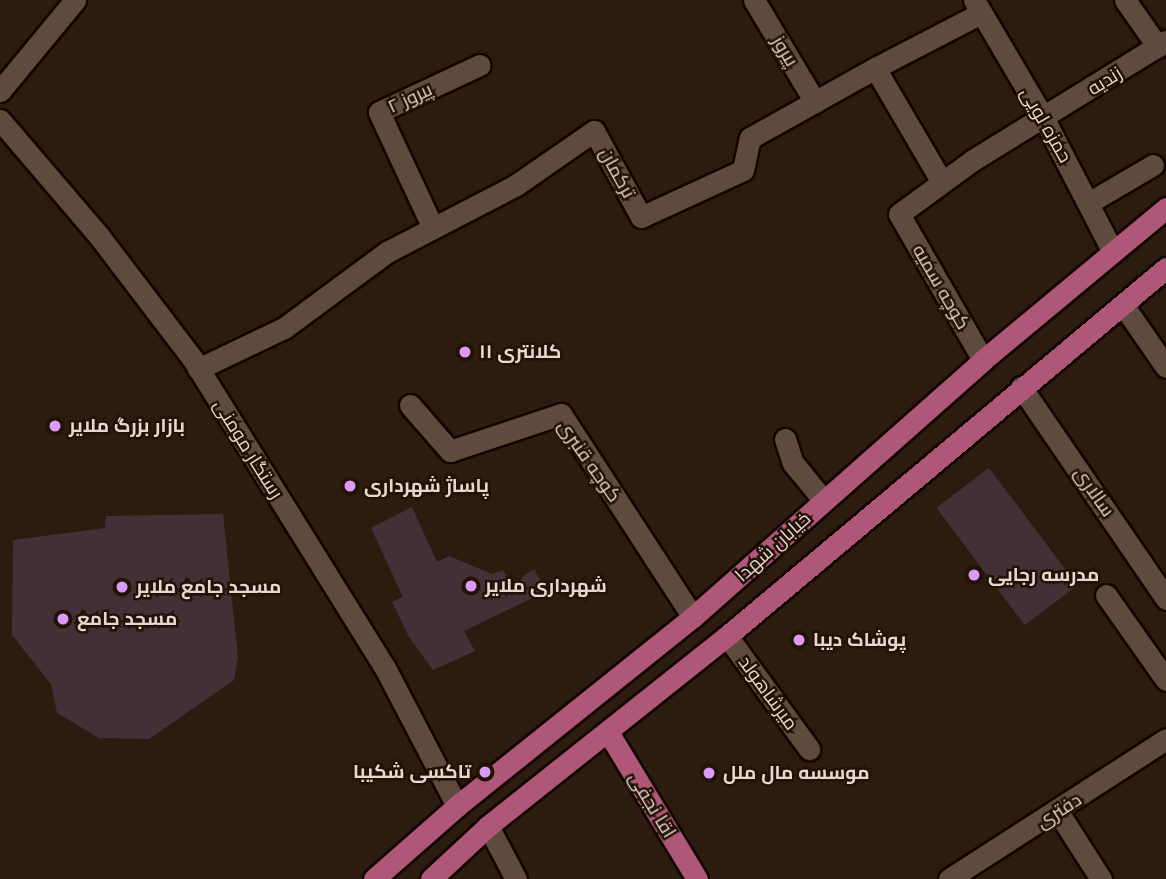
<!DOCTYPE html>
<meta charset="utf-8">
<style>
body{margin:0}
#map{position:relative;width:1166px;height:879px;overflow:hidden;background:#2c1b0f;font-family:"Noto Sans",Cairo,sans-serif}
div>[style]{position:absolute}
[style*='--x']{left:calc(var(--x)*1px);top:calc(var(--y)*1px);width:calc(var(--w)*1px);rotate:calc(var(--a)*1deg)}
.building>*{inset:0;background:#452f36;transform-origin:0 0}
.roads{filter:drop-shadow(2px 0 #130500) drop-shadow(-2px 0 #130500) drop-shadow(0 2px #130500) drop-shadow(0 -2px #130500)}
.minor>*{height:21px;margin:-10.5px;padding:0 10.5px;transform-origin:10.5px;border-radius:10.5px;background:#5e4b3d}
.major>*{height:21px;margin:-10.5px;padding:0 10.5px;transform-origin:10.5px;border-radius:10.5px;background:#ae5779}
.dots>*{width:19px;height:19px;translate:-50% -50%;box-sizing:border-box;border:4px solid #221206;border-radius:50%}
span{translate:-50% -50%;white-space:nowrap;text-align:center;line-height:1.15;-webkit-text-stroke:5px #221206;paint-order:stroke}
.street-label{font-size:19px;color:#e4d8d0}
.poi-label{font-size:19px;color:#e4d8d0;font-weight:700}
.left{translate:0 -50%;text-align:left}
.right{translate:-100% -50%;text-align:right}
</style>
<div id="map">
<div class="building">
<div style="left:989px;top:468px;width:147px;height:66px;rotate:53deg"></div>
<div style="clip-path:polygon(412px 507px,437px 562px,449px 556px,492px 574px,503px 570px,512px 584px,534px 569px,547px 591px,464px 631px,475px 651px,433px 670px,409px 637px,392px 602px,403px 597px,371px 528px)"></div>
<div style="clip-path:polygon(223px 514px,238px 657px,234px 680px,149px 739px,99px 738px,57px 713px,51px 684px,12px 635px,13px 540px,105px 528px,106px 516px)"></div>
</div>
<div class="roads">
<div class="minor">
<div style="--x:754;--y:0;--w:119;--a:59.1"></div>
<div style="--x:974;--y:0;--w:138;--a:59.5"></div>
<div style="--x:1044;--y:119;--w:150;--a:62.6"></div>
<div style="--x:1125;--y:0;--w:57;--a:54.9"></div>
<div style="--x:875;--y:68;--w:119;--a:-27.4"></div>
<div style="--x:0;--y:91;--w:118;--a:-50.5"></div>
<div style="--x:0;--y:120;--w:153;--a:49.5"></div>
<div style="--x:99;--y:236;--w:153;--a:52.7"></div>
<div style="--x:192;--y:358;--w:365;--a:58.1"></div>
<div style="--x:385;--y:668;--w:156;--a:62.4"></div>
<div style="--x:1090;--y:202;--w:73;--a:-30.4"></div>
<div style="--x:433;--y:228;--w:128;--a:-115"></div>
<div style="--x:379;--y:112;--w:111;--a:-25"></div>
<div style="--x:1123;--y:305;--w:75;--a:55.3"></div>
<div style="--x:983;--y:360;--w:168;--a:-119.9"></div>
<div style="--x:899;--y:214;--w:92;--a:-36.1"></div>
<div style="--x:973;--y:160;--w:227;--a:-31.7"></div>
<div style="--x:198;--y:369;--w:95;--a:-25.5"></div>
<div style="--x:284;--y:328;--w:128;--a:-36.4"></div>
<div style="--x:387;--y:252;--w:145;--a:-27.4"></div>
<div style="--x:516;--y:185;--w:95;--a:-34.7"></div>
<div style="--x:594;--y:131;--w:98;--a:61.3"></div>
<div style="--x:641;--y:217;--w:112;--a:-24.7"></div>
<div style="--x:743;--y:170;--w:33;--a:-78"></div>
<div style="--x:750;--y:138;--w:143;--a:-29.2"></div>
<div style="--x:875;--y:68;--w:132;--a:59.6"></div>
<div style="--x:1021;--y:387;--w:257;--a:55.6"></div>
<div style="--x:410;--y:405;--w:61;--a:49"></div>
<div style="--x:450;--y:451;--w:117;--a:-18.4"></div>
<div style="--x:561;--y:414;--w:242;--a:57"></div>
<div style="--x:785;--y:439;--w:25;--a:72"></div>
<div style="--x:793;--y:463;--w:49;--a:50.8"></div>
<div style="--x:1106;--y:595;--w:104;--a:54.8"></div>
<div style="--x:727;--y:636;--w:140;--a:54"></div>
<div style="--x:1058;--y:812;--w:80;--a:57.3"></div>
<div style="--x:488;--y:826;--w:60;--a:62.2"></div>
<div style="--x:949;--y:879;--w:258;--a:-32.8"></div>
</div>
<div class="major">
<div style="--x:608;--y:732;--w:172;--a:58.8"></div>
<div style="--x:374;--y:879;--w:111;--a:-41.3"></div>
<div style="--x:457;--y:806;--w:302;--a:-38.7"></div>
<div style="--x:693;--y:617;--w:387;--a:-41.5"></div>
<div style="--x:983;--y:360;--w:238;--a:-39.7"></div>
<div style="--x:431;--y:879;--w:78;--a:-42.9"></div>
<div style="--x:488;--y:826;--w:305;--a:-38.5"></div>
<div style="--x:727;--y:636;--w:573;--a:-39.97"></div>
</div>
</div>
<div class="dots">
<div style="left:465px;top:352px;background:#da9af6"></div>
<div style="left:55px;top:426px;background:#da9af6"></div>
<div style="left:350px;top:486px;background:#da9af6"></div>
<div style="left:974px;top:575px;background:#da9af6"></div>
<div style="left:471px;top:586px;background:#da9af6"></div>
<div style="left:122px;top:587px;background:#da9af6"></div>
<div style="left:63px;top:619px;background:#da9af6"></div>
<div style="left:799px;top:640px;background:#da9af6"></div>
<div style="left:485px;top:772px;background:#da9af6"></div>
<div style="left:709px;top:773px;background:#da9af6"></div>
</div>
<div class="street-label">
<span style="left:785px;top:51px;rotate:59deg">پیروز</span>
<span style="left:1105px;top:81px;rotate:-32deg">زندیه</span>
<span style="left:410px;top:98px;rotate:-25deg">پیروز ۲</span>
<span style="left:1046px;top:125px;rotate:60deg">حمزه لویی</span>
<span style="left:617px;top:173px;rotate:61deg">ترکمان</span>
<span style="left:941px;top:287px;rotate:60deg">کوچه سمیه</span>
<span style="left:248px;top:449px;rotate:58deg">رستگار مومنی</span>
<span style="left:589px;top:461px;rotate:55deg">کوچه قنبری</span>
<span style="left:1094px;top:492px;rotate:55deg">سالاری</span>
<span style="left:773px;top:547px;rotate:-42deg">خیابان شهدا</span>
<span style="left:768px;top:693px;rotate:54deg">میرشاهولد</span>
<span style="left:652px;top:805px;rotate:59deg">اقا نجفی</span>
<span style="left:1059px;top:811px;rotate:-33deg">دفتری</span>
</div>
<div class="poi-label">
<span class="left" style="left:479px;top:352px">کلانتری ۱۱</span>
<span class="left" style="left:69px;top:426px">بازار بزرگ ملایر</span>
<span class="left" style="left:364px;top:486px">پاساژ شهرداری</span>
<span class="left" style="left:988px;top:575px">مدرسه رجایی</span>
<span class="left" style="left:485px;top:586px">شهرداری ملایر</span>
<span class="left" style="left:136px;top:587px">مسجد جامع ملایر</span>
<span class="left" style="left:77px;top:619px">مسجد جامع</span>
<span class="left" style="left:813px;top:640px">پوشاک دیبا</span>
<span class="right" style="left:471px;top:772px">تاکسی شکیبا</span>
<span class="left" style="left:723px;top:773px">موسسه مال ملل</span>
</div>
</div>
